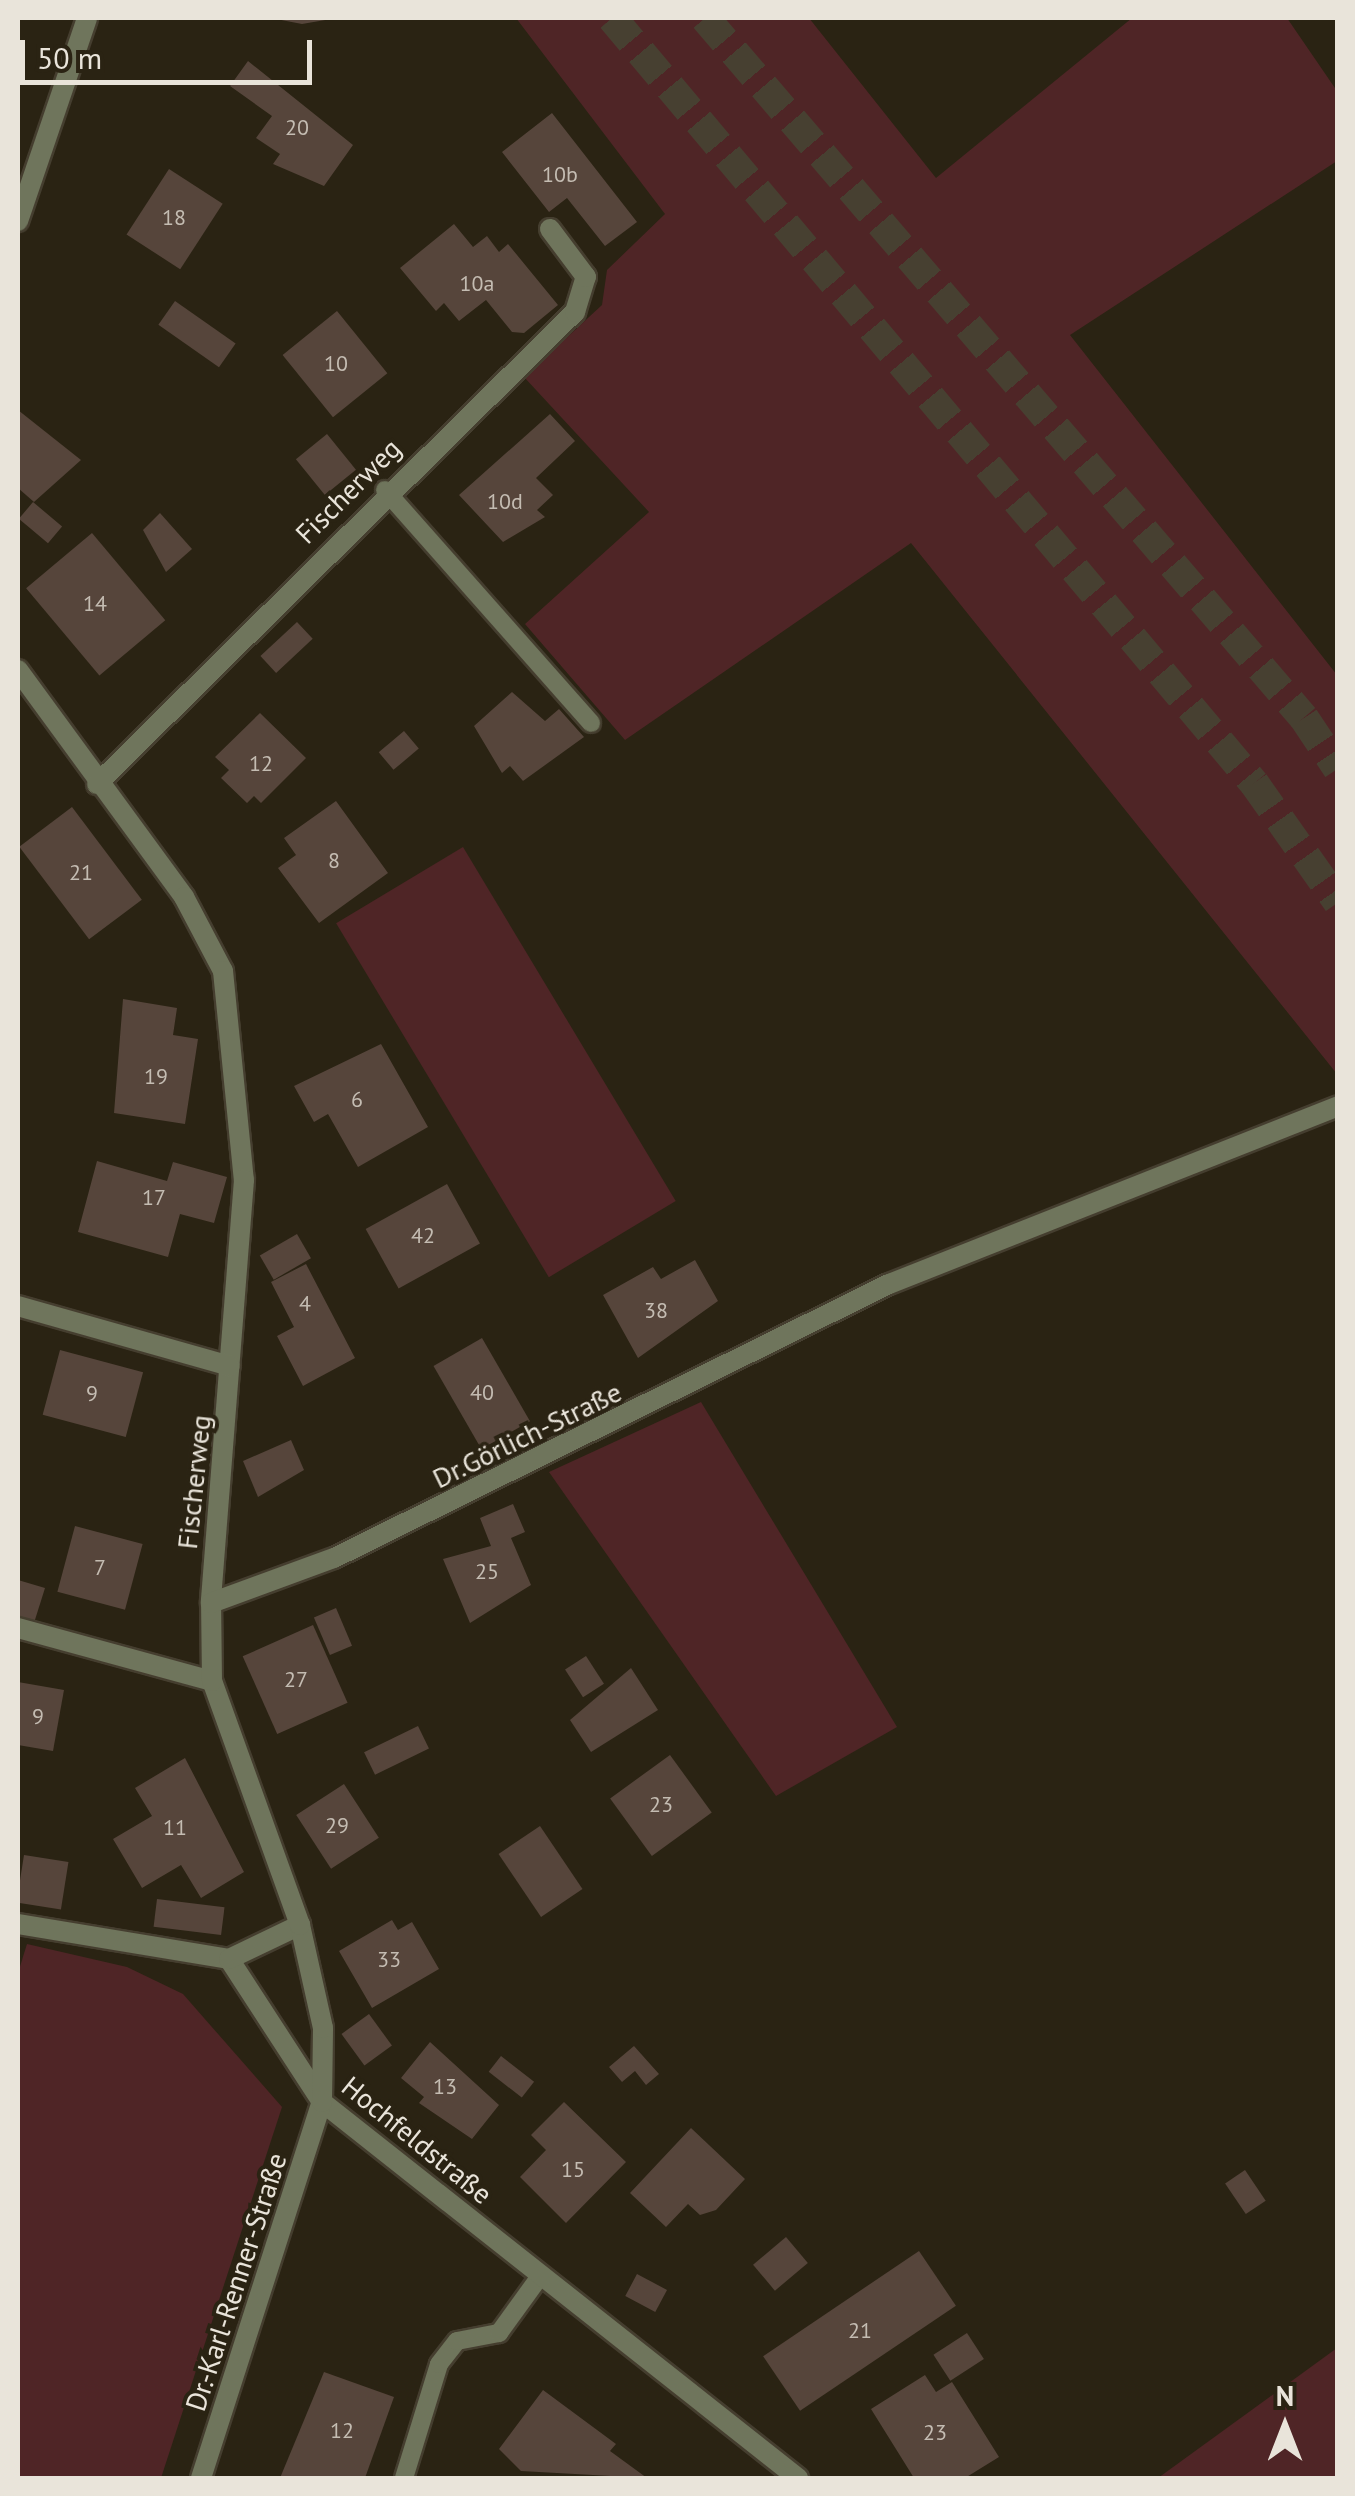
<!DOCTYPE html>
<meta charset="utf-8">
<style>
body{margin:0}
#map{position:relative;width:1355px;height:2496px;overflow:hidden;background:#2a2313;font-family:"PT Sans",sans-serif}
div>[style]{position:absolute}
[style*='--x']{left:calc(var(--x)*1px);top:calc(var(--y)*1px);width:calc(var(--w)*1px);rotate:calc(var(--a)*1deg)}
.green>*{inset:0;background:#4f2526;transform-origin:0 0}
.building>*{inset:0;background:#56453b;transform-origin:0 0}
.highway-tunnel>*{height:30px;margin-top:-15px;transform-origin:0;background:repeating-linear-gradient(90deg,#474031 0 30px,transparent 0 45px)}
.roads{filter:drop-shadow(2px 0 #453e2f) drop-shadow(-2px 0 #453e2f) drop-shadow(0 2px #453e2f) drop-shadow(0 -2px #453e2f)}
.lane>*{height:18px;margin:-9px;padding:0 9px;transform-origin:9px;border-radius:9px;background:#6f755c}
.street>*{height:20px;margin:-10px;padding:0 10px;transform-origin:10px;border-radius:10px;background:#6f755c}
span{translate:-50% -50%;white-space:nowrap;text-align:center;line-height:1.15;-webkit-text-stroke:8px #2a2313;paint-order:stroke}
.number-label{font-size:22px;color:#c4bcb2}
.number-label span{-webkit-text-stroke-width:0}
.street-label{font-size:28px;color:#e9e4da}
.frame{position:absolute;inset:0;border:20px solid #e9e4da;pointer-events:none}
.north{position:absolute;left:1235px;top:2376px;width:100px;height:100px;-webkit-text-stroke:8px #2a2313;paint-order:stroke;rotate:0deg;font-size:28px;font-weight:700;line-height:40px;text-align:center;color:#e9e4da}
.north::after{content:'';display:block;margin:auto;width:35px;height:45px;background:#e9e4da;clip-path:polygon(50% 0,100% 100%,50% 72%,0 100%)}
.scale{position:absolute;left:20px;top:40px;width:292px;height:45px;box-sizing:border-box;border:5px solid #e9e4da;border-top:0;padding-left:12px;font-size:30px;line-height:35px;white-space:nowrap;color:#e9e4da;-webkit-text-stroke:8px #2a2313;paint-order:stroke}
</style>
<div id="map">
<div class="green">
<div style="clip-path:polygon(516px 18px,809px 18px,936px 178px,1132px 18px,1287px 18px,1337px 91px,1337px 161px,1070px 335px,1337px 675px,1337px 1074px,911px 543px,625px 740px,525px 624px,649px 512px,524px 377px,602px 305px,607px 270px,665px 214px)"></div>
<div style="left:463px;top:847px;width:413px;height:148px;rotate:59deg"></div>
<div style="clip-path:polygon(701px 1402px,897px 1727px,776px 1796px,549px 1472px)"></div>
<div style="clip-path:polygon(27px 1944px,127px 1967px,183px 1994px,282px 2107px,161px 2478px,18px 2478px,18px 1973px)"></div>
<div style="clip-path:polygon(1337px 2348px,1337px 2478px,1158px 2478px)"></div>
</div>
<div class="building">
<div style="clip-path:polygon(271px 18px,331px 18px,331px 19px,302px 24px)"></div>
<div style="clip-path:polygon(248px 61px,353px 145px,324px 186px,273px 164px,280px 154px,256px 138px,272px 116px,230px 86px)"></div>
<div style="clip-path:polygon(552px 113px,637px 222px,605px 246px,567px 198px,549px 212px,502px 152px)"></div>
<div style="left:169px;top:169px;width:64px;height:78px;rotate:33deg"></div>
<div style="clip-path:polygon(454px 224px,473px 247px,487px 236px,499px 252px,508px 244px,558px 305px,524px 333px,512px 332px,486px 300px,459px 321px,444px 303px,436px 311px,400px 268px)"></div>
<div style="left:175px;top:301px;width:74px;height:29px;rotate:35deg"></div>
<div style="left:337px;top:311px;width:80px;height:70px;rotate:51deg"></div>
<div style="clip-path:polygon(18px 410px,81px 460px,34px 502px,18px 488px)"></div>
<div style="clip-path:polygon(550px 414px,575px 441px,536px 478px,553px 495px,537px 510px,545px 517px,503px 542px,459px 495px)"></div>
<div style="left:327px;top:434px;width:46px;height:40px;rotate:51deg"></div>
<div style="left:33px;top:502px;width:38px;height:22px;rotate:40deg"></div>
<div style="clip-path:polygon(160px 513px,192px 549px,166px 572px,143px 530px)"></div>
<div style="left:92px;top:533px;width:114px;height:86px;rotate:50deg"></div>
<div style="left:297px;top:622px;width:23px;height:50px;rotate:47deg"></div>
<div style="clip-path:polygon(512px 692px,545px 721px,559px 709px,584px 737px,523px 781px,510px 766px,502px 773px,474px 726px)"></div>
<div style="clip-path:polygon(260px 713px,306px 758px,261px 803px,254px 796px,247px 803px,221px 778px,229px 770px,215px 757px)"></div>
<div style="left:404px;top:731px;width:23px;height:33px;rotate:50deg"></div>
<div style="clip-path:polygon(336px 801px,388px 873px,319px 923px,278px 868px,296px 855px,284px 838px)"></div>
<div style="left:72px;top:807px;width:116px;height:66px;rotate:53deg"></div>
<div style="clip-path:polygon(123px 999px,177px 1008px,173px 1035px,198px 1039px,185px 1124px,114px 1113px)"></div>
<div style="clip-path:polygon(381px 1044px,428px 1127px,358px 1167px,328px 1114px,314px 1122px,294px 1086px)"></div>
<div style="clip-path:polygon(97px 1161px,167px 1181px,173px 1162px,227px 1177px,214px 1223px,180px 1214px,168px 1257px,78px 1232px)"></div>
<div style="left:447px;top:1184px;width:68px;height:93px;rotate:61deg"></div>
<div style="left:297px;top:1234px;width:28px;height:43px;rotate:60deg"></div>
<div style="clip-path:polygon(695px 1260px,718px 1301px,638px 1358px,603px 1295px,653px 1267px,661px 1279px)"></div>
<div style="clip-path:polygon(306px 1264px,355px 1358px,303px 1386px,277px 1336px,294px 1327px,271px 1282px)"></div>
<div style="left:482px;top:1338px;width:96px;height:56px;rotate:60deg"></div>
<div style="left:60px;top:1350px;width:86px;height:67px;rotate:15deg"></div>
<div style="clip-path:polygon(291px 1440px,304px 1470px,258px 1497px,243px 1461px)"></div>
<div style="clip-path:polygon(513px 1504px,525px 1532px,511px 1538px,531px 1585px,470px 1623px,443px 1559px,491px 1546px,480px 1518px)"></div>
<div style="left:75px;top:1526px;width:70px;height:68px;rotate:15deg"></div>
<div style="clip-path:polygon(18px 1580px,45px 1588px,34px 1623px,18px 1617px)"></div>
<div style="left:336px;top:1608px;width:41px;height:24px;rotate:67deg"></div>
<div style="left:313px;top:1625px;width:85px;height:77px;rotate:66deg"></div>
<div style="left:586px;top:1656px;width:33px;height:25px;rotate:57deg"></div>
<div style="clip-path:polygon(631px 1668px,658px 1710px,591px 1752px,570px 1720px)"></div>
<div style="clip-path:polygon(18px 1682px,64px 1690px,53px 1751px,18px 1745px)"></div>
<div style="left:418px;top:1726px;width:25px;height:60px;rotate:64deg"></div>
<div style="left:670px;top:1755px;width:71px;height:74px;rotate:54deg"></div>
<div style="clip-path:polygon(185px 1758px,244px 1872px,201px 1898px,181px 1865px,142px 1888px,113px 1839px,152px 1816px,135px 1788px)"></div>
<div style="left:344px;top:1784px;width:64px;height:57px;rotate:57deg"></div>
<div style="left:540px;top:1826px;width:76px;height:50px;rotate:56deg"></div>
<div style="left:24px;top:1855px;width:45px;height:48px;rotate:9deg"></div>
<div style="left:157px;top:1899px;width:68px;height:28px;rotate:7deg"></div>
<div style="clip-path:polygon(392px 1920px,398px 1930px,412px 1922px,439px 1969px,372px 2008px,339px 1951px)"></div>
<div style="left:369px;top:2014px;width:39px;height:34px;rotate:54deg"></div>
<div style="clip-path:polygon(430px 2042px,499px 2105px,472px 2139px,419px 2103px,424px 2097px,401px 2078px)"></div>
<div style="clip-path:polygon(634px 2046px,659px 2074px,646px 2085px,635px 2071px,622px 2082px,609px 2067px)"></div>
<div style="left:501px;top:2056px;width:42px;height:20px;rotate:38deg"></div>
<div style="clip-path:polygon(564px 2102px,626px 2162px,566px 2223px,520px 2177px,546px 2150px,531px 2135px)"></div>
<div style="clip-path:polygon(691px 2128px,745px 2179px,716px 2210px,700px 2215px,688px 2204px,666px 2227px,630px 2193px)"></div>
<div style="left:1245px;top:2170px;width:37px;height:24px;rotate:56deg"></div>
<div style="left:786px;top:2237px;width:34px;height:43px;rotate:50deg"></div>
<div style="left:919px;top:2251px;width:66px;height:188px;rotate:56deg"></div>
<div style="left:637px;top:2274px;width:34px;height:25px;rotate:28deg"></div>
<div style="left:967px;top:2333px;width:31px;height:40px;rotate:57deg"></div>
<div style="clip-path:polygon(324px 2372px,394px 2397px,365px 2478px,280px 2478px)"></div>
<div style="clip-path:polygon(925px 2375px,936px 2392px,952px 2382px,999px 2457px,965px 2478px,914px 2478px,871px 2409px)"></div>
<div style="clip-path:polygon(543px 2390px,616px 2444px,610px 2451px,647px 2478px,521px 2471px,499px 2449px)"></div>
</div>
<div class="highway-tunnel">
<div style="--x:612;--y:18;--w:999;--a:50"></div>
<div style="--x:1254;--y:783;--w:146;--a:54.8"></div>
<div style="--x:705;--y:18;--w:921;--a:49.45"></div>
<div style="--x:1304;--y:718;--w:61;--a:56.3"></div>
</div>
<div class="roads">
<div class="lane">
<div style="--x:385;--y:490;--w:311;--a:48.5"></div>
<div style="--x:404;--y:2478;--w:119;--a:-72.9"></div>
<div style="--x:439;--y:2364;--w:29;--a:-52"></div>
<div style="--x:457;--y:2341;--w:43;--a:-10.8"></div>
<div style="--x:499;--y:2333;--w:72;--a:-54.1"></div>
</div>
<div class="street">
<div style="--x:18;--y:221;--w:214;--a:-71.2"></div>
<div style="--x:18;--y:670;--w:281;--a:53.8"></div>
<div style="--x:184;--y:897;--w:84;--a:62.2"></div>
<div style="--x:223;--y:971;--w:210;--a:84.3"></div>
<div style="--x:244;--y:1180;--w:424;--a:94.5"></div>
<div style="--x:97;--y:784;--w:672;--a:-44.64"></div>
<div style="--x:575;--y:312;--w:37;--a:-73"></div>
<div style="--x:586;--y:277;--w:60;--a:-126.9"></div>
<div style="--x:18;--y:1306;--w:220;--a:15.8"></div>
<div style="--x:18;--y:1628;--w:201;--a:15.3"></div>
<div style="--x:18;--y:1924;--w:214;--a:9.4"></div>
<div style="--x:229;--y:1959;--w:171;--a:57"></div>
<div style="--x:322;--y:2102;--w:607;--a:38.31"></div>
<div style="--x:229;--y:1959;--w:79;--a:-25.6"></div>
<div style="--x:201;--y:2478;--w:395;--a:-72.2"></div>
<div style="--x:322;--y:2102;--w:74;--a:-89.2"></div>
<div style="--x:323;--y:2028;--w:106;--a:-102.6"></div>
<div style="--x:300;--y:1925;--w:259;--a:-109.8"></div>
<div style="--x:212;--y:1681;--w:78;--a:-90.7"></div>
<div style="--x:211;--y:1603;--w:131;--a:-20.1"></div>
<div style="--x:334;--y:1558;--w:619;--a:-26.28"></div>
<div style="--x:889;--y:1284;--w:483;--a:-21.6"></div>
</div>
</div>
<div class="number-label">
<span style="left:297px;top:128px">20</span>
<span style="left:560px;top:175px">10b</span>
<span style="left:174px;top:218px">18</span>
<span style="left:477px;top:284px">10a</span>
<span style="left:336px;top:364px">10</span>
<span style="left:505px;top:502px">10d</span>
<span style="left:95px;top:604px">14</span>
<span style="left:261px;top:764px">12</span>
<span style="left:334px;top:861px">8</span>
<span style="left:81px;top:873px">21</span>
<span style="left:156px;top:1077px">19</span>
<span style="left:357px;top:1100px">6</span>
<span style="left:154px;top:1198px">17</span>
<span style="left:423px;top:1236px">42</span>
<span style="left:305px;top:1304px">4</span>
<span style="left:656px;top:1311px">38</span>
<span style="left:482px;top:1393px">40</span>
<span style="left:92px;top:1394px">9</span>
<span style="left:100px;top:1568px">7</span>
<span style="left:487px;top:1572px">25</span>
<span style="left:296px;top:1680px">27</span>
<span style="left:38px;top:1717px">9</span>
<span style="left:661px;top:1805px">23</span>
<span style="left:337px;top:1826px">29</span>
<span style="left:175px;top:1828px">11</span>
<span style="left:389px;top:1960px">33</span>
<span style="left:445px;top:2087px">13</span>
<span style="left:573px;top:2170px">15</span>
<span style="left:860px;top:2331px">21</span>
<span style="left:342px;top:2431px">12</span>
<span style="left:935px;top:2433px">23</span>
</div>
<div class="street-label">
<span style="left:348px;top:491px;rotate:-45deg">Fischerweg</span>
<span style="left:527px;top:1435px;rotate:-26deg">Dr.Görlich-Straße</span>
<span style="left:194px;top:1482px;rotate:-84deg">Fischerweg</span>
<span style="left:417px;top:2140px;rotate:39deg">Hochfeldstraße</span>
<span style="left:236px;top:2282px;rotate:-72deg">Dr.-Karl-Renner-Straße</span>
</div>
<div class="frame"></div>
<div class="north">N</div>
<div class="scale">50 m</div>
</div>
